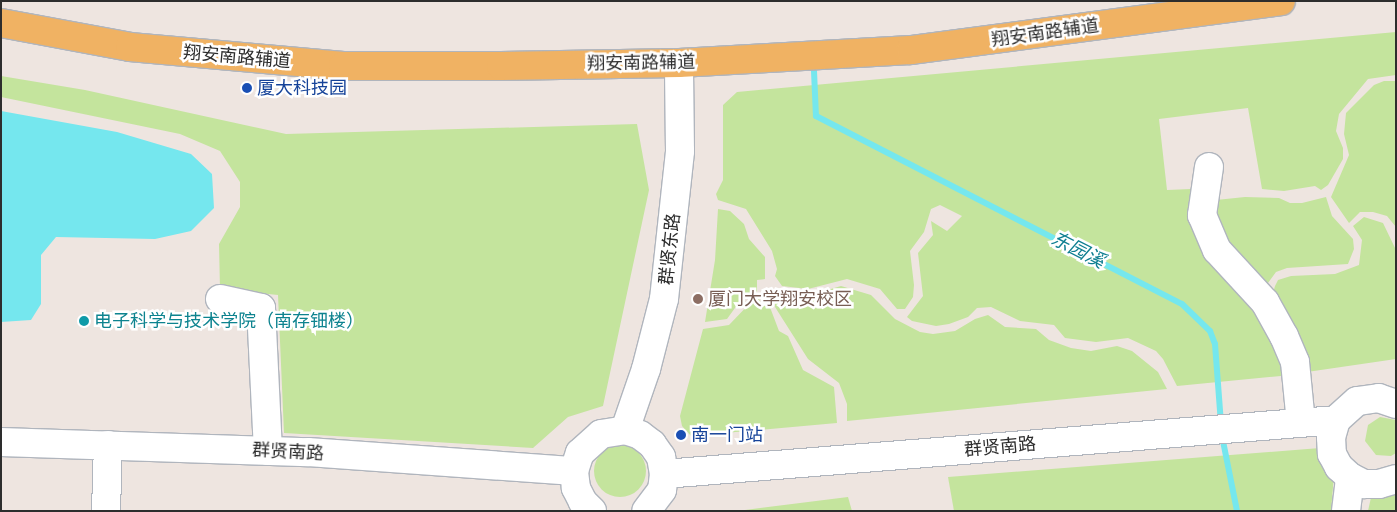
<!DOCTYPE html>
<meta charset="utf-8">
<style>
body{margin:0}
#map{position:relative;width:1397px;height:512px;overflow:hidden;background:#eee5e0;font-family:Arial,"Noto Sans SC",sans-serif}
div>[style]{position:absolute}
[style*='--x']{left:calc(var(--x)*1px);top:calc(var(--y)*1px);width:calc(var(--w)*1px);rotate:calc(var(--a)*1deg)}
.green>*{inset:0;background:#c4e49d}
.round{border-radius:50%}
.water>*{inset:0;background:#75e7ee}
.stream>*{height:6px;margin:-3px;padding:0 3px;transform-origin:3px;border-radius:3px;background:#75e7ee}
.roads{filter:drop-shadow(1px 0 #b0b5bd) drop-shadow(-1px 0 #b0b5bd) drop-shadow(0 1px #b0b5bd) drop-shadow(0 -1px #b0b5bd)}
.minor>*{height:28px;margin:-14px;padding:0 14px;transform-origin:14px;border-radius:14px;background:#fff}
.major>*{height:28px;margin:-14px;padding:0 14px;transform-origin:14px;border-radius:14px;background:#f0b263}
.dots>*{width:14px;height:14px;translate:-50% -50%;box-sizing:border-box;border:2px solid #fff;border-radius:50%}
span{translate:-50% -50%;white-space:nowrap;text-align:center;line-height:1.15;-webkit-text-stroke:5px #fff;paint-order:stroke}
.street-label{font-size:18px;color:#2d2d2d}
.transit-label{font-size:18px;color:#164399}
.left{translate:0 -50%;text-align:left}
.education-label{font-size:18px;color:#785e54}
.culture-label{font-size:18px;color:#0d838f}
.water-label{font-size:19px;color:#0f7f91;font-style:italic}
.frame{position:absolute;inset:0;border:2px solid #2d2d2d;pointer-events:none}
</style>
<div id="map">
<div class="green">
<div style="clip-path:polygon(1396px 32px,1396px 75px,1368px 79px,1339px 114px,1336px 131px,1343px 148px,1343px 159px,1328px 185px,1321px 190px,1315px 186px,1284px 191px,1262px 189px,1248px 108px,1159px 119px,1167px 190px,1191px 189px,1193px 204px,1288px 366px,1281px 376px,1177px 386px,1163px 359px,1156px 351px,1128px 338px,1096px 342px,1065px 338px,1054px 325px,1020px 321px,991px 307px,977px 308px,968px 317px,949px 324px,936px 326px,912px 321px,907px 317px,923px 296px,918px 253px,933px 235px,931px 221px,947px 231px,962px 216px,940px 205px,931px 209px,924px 232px,910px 251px,914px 285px,913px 297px,905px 309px,897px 309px,880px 289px,847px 279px,808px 289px,782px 286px,775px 276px,777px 269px,772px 251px,746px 209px,718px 200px,716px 194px,723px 180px,723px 105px,737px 92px)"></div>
<div style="clip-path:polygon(1px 76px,85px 90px,286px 134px,637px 124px,649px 190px,603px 406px,568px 417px,533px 448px,284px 433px,278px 295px,220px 289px,219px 244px,240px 207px,240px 182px,220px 151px,180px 134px,1px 97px)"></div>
<div style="clip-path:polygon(1384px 81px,1396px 81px,1396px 227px,1387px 216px,1373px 212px,1360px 212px,1349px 223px,1331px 197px,1349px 155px,1344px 134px,1346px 113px,1374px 85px)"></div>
<div style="clip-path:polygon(1245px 197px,1279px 198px,1290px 203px,1302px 203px,1326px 197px,1332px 216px,1353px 239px,1354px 249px,1348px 264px,1287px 268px,1276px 272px,1268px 283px,1267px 296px,1236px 258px,1210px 204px,1216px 200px)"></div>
<div style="clip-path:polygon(718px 209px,730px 211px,744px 224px,749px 239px,765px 257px,765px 279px,757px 280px,757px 291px,740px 301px,727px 319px,705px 322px,715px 260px)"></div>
<div style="clip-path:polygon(1364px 217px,1383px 223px,1396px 250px,1396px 359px,1307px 372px,1273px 293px,1275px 286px,1278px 280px,1291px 276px,1335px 274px,1359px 265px,1362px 240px,1353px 226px)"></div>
<div style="clip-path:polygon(841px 286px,871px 295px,895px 319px,920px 332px,933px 334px,955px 331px,975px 319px,988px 315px,1005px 327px,1036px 329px,1049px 340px,1071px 348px,1091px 351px,1117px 346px,1132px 351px,1158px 372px,1167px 389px,847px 421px,847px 404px,839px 383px,808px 359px,775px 307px,775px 300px,782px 297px,782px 292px,804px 297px)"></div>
<div style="clip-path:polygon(759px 299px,761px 304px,768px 302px,779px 331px,788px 336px,803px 370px,834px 387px,837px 423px,691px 436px,682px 426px,680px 416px,703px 329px,729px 325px,753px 300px)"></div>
<div style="clip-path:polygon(1380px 417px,1396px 420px,1396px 453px,1391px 456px,1376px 455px,1365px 441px,1368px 425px)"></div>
<div class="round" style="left:594px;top:445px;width:52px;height:52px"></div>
<div style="clip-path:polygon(1320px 448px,1334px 475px,1331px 511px,954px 511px,948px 477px)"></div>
<div style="clip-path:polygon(1396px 489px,1396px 511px,1368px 511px,1372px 493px)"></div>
<div style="clip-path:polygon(848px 497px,852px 511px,737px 511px)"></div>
</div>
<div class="water">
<div style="clip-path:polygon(1px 111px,117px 132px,191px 154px,212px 174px,214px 208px,191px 231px,155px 239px,56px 237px,41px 255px,41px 304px,31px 320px,1px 322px)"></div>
</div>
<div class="stream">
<div style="--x:814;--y:71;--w:45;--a:87.5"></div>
<div style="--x:816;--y:116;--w:411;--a:27.2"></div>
<div style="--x:1182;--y:304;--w:39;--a:44"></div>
<div style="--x:1210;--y:331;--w:14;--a:69"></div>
<div style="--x:1215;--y:344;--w:80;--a:85.7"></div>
<div style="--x:1222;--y:436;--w:76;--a:78.7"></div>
</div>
<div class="roads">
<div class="minor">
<div style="--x:1209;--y:167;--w:49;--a:98.3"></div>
<div style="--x:1202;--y:215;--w:38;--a:67"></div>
<div style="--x:1217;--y:250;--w:71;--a:47.3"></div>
<div style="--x:1265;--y:302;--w:39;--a:61"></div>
<div style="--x:1284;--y:336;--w:28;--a:67"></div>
<div style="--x:1295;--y:362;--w:61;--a:84.4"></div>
<div style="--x:220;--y:299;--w:42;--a:12.4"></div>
<div style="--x:261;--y:308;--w:143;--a:87.2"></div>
<div style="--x:1396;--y:404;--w:18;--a:-161"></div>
<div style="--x:1379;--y:398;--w:22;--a:172"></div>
<div style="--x:1357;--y:401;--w:28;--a:138"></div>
<div style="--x:1336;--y:420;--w:18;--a:106"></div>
<div style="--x:1331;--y:437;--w:17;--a:87"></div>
<div style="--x:1332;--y:454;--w:15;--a:62"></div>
<div style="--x:1339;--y:467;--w:15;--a:42"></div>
<div style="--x:1350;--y:477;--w:16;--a:27"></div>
<div style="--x:1364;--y:484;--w:15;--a:0"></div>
<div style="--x:1379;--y:484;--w:18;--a:-16"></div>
<div style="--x:625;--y:430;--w:65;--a:-71"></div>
<div style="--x:646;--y:369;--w:72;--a:-75.6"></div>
<div style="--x:664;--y:299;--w:149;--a:-83.8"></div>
<div style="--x:680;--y:151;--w:88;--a:-90.7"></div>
<div style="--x:1;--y:442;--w:307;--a:1.9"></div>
<div style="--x:308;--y:452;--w:267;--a:4.1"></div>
<div style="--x:664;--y:474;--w:674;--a:-4.59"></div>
<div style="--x:106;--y:511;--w:66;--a:-88.3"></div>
<div style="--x:592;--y:511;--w:13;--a:-135"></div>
<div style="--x:583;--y:502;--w:16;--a:-117"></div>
<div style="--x:576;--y:488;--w:17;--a:-97"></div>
<div style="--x:574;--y:471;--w:19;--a:-72"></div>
<div style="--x:580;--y:453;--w:28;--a:-42"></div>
<div style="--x:601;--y:434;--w:24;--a:-9"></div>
<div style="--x:625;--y:430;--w:16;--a:18"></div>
<div style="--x:640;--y:435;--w:15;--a:37"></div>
<div style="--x:652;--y:444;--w:16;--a:55"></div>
<div style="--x:661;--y:457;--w:17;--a:80"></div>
<div style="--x:664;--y:474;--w:16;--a:97"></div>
<div style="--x:662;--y:490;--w:26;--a:127"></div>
<div style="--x:1346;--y:511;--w:34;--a:-83"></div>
</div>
<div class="major">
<div style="--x:1;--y:23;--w:131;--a:10.5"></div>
<div style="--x:130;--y:47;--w:214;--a:5.1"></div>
<div style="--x:343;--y:66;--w:158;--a:0"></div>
<div style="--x:501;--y:66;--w:178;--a:-1"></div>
<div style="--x:679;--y:63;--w:232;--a:-3.2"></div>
<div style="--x:911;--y:50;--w:373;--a:-7.5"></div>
</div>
</div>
<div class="dots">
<div style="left:247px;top:88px;background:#1a4fb4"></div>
<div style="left:698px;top:299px;background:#8d6e63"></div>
<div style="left:84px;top:321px;background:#0f9aa8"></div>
<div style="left:681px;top:435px;background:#1a4fb4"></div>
</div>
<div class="street-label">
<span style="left:1045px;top:33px;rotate:-8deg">翔安南路辅道</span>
<span style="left:237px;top:57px;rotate:5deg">翔安南路辅道</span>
<span style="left:641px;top:63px;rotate:-1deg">翔安南路辅道</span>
<span style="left:670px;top:249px;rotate:-84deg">群贤东路</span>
<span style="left:1000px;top:447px;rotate:-5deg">群贤南路</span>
<span style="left:288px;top:452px;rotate:3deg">群贤南路</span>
</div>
<div class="transit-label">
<span class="left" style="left:257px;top:88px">厦大科技园</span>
<span class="left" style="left:691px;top:435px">南一门站</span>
</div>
<div class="education-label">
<span class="left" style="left:708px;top:299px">厦门大学翔安校区</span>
</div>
<div class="culture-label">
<span class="left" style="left:94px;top:321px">电子科学与技术学院（南存钿楼）</span>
</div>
<div class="water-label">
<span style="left:1078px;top:250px;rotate:27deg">东园溪</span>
</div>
<div class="frame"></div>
</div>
